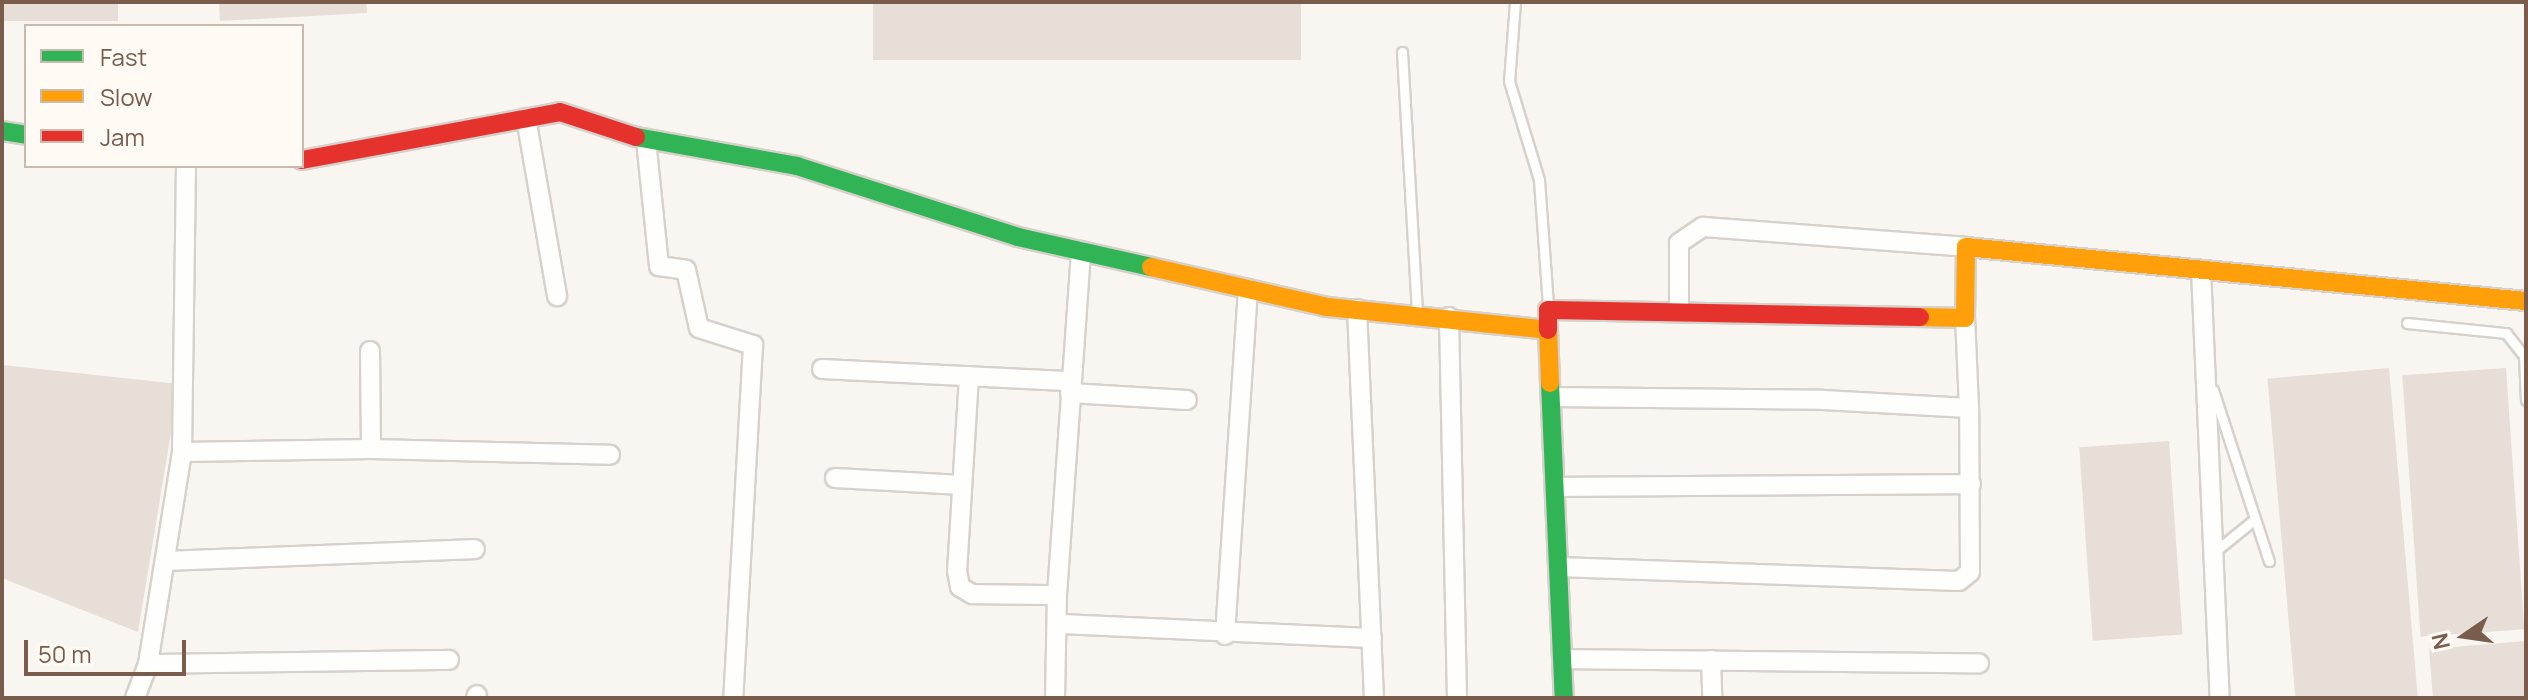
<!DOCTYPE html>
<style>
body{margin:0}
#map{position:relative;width:2528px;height:700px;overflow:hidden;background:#f9f5f0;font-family:Manrope,sans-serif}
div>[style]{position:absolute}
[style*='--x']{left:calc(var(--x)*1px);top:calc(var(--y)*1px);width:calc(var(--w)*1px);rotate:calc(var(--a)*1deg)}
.building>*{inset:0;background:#e6ded7;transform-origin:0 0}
.roads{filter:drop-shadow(2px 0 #d7d1cb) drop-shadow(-2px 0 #d7d1cb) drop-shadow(0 2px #d7d1cb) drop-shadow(0 -2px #d7d1cb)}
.lane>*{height:9px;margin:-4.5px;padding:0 4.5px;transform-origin:4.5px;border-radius:4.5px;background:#fefefd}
.street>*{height:18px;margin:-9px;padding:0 9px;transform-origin:9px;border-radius:9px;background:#fefefd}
.fast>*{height:18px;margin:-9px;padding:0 9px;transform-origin:9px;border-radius:9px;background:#30b455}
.slow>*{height:18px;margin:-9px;padding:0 9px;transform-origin:9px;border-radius:9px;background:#ff9f0a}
.jam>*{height:18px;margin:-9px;padding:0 9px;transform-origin:9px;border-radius:9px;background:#e5322d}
span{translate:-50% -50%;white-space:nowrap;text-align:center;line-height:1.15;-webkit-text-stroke:7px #fffaf3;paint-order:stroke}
.frame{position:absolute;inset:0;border:4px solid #7a5c4d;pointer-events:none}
.legend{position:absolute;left:24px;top:24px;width:280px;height:144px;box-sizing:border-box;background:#fffaf3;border:2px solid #cabbb1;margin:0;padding:10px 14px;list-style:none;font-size:24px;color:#7a5c4d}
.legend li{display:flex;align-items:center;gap:16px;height:40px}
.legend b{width:40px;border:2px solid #cabbb1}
.north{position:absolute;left:2424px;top:596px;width:80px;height:80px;-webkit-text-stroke:6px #fffaf3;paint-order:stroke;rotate:257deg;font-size:22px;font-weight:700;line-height:32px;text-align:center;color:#7a5c4d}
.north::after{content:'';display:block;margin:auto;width:28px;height:36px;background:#7a5c4d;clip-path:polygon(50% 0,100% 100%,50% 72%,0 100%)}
.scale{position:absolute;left:24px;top:640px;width:162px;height:36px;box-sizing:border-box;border:4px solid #7a5c4d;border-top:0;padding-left:10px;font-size:24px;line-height:28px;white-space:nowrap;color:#7a5c4d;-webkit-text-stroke:6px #fffaf3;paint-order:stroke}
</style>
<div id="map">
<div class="building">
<div style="left:2px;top:2px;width:116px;height:19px"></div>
<div style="clip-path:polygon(219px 2px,366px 2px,367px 13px,220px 21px)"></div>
<div style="left:873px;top:2px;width:428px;height:58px"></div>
<div style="clip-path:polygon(2px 365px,179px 384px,138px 632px,2px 578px)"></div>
<div style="left:2389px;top:368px;width:331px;height:122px;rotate:85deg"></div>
<div style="left:2506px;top:368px;width:262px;height:104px;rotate:86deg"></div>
<div style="left:2169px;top:441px;width:194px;height:90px;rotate:86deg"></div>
<div style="clip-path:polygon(2526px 641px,2526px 698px,2433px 698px,2429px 649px)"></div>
</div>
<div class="roads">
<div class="lane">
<div style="--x:1515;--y:2;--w:79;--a:94.3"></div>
<div style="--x:1509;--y:81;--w:103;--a:73.1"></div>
<div style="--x:1539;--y:180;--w:127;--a:85.9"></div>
<div style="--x:1402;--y:52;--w:262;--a:86.7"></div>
<div style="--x:2407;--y:323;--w:100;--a:5.8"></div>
<div style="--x:2506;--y:333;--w:29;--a:52"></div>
<div style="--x:2524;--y:356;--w:44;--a:87.4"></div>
<div style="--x:2213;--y:390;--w:180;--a:71.9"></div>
<div style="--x:2213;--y:553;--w:54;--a:-39"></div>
</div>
<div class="street">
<div style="--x:526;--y:118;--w:181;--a:80.1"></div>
<div style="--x:646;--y:140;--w:127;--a:84.1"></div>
<div style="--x:659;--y:266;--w:27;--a:8"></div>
<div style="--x:686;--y:270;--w:59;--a:77.4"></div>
<div style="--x:699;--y:328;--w:57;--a:17.5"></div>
<div style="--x:753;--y:345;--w:354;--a:93.2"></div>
<div style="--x:186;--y:166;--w:286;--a:90.8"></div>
<div style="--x:182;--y:452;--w:215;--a:99.1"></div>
<div style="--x:148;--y:664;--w:301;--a:-0.8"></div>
<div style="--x:2201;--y:270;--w:428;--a:87.5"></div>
<div style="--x:1357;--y:309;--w:389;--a:87.5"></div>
<div style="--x:1679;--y:312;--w:69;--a:-90"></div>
<div style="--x:1679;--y:243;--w:29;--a:-34"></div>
<div style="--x:1703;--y:227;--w:264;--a:4.3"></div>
<div style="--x:1449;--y:317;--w:381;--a:88.8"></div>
<div style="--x:370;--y:351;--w:98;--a:89.4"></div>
<div style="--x:822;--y:369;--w:249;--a:2.8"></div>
<div style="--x:969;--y:376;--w:195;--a:93.5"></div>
<div style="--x:957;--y:571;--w:16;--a:79"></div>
<div style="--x:960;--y:587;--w:14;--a:30"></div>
<div style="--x:972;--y:594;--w:85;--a:0.7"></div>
<div style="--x:1070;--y:393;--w:117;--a:3.4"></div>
<div style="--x:1551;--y:397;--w:272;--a:0.6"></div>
<div style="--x:1823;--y:400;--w:146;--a:3.1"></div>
<div style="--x:1969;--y:408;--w:90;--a:-92.5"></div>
<div style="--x:182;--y:452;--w:189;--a:-0.9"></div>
<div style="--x:371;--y:449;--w:239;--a:1.4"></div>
<div style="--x:835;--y:478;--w:127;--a:3.2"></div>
<div style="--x:1555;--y:487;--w:416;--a:-0.4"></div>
<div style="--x:167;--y:561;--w:308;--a:-2.2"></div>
<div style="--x:1558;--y:567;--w:401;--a:2"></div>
<div style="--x:1959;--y:581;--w:14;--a:-39"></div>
<div style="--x:1970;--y:572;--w:164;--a:-90.3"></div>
<div style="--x:1059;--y:624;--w:313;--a:2.6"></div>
<div style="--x:1225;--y:635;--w:347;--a:-86.2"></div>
<div style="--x:1563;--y:659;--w:416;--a:0.6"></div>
<div style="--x:1711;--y:660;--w:38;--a:88"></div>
<div style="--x:135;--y:698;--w:36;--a:-69"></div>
<div style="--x:476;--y:698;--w:3;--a:-72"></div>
<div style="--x:1055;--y:698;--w:103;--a:-88.9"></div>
<div style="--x:1057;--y:595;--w:345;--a:-86"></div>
</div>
<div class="fast">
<div style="--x:2;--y:131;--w:24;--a:9"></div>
<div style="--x:636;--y:137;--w:164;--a:10.2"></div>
<div style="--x:797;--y:166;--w:232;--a:17.8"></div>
<div style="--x:1018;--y:237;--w:136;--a:12.7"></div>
<div style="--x:1550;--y:383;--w:315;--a:87.5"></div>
</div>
<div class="slow">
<div style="--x:1151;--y:267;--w:180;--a:12.8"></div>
<div style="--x:1327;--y:307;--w:222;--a:5.9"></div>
<div style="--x:1548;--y:330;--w:53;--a:87.8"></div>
<div style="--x:1920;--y:317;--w:45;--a:1.3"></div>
<div style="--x:1965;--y:318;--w:71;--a:-89.2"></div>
<div style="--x:1966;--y:247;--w:563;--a:5.51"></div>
</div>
<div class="jam">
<div style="--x:302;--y:160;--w:262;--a:-10.5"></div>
<div style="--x:560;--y:112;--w:80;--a:18.2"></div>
<div style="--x:1548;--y:330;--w:20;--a:-90"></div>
<div style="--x:1548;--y:310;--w:372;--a:1.1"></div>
</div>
</div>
<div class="frame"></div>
<ul class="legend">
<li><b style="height:10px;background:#30b455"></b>Fast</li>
<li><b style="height:10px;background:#ff9f0a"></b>Slow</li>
<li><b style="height:10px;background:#e5322d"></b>Jam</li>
</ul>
<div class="north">N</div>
<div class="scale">50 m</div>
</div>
